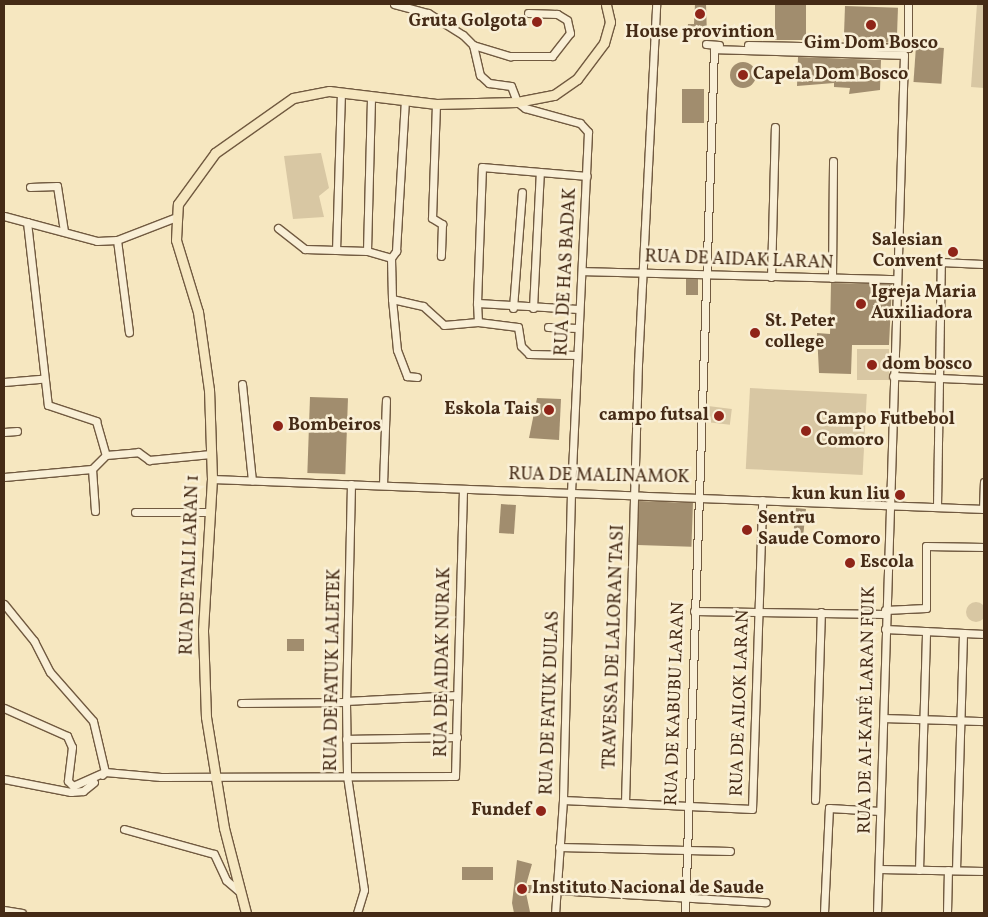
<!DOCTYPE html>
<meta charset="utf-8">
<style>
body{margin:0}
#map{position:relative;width:988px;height:917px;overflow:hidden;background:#f6e7c0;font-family:Vollkorn,serif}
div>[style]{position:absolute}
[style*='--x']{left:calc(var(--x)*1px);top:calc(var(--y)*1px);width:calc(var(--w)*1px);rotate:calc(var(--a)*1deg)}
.green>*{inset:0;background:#d8c7a3;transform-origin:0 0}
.round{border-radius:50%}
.building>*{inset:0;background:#a18d6e;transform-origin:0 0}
.roads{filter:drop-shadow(1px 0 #715a40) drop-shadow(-1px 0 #715a40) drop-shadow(0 1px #715a40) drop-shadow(0 -1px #715a40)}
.minor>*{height:7px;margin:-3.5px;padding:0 3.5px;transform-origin:3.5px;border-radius:3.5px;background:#f9efd6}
.major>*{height:9px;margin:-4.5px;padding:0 4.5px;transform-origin:4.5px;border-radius:4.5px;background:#f6e7c0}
.dots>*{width:14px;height:14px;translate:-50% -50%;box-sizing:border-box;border:2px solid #f9efd6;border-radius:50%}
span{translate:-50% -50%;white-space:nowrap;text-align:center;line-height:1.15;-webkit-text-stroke:5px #f9efd6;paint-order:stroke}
.poi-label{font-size:18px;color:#452b16;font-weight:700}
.right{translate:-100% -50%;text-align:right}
.left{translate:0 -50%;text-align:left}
.street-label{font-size:18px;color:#452b16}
.frame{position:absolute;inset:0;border:5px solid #452b16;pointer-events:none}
</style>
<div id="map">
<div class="green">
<div style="clip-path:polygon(977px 4px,984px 4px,984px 88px,971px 87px)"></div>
<div style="clip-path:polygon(321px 153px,329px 188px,319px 196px,324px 217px,293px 219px,284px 156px)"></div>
<div style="left:857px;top:349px;width:32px;height:31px"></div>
<div style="left:750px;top:388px;width:117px;height:81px;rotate:3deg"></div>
<div style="left:708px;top:406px;width:24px;height:16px;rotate:7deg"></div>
<div class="round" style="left:966px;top:602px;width:20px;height:20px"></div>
</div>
<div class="building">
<div style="clip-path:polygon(695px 4px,706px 4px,707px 36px,687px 35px,688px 24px,694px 24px)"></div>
<div style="left:775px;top:4px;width:31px;height:36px"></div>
<div style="left:845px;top:6px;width:53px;height:35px;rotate:2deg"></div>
<div style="left:916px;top:46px;width:28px;height:36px;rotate:4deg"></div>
<div style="clip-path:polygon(798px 57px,881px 60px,880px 90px,849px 94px,850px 88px,834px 87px,834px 83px,797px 86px)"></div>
<div class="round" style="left:730px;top:62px;width:26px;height:26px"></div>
<div style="left:682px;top:89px;width:22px;height:34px"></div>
<div style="left:686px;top:279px;width:12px;height:16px"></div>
<div style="clip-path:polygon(831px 283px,892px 284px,889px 345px,852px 345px,851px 374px,819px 373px,817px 333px,830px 334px)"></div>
<div style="left:310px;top:397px;width:38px;height:76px;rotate:2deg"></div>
<div style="clip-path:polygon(537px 398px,561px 399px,559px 440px,529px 438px)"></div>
<div style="left:639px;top:501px;width:54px;height:44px;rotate:2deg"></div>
<div style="left:501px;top:504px;width:15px;height:29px;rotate:4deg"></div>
<div style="left:796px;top:508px;width:10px;height:24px;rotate:6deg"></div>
<div style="left:287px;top:639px;width:17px;height:12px"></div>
<div style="clip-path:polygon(517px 860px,532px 864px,526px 885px,532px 885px,532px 893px,526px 893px,530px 912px,526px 913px,514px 913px,512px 903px)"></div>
<div style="left:462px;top:867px;width:31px;height:13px"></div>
</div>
<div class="roads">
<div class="minor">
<div style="--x:394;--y:4;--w:35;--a:15"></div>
<div style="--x:428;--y:13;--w:41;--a:32.2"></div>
<div style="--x:463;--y:35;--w:14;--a:45"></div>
<div style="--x:473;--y:45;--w:31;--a:77"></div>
<div style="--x:480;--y:75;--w:12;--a:42"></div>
<div style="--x:489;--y:83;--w:22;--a:8"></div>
<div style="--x:511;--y:86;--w:17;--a:69"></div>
<div style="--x:517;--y:102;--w:10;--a:37"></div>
<div style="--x:525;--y:108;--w:57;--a:15.3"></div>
<div style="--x:580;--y:123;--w:12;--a:48"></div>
<div style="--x:588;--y:132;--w:361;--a:92.7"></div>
<div style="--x:571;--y:493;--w:307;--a:91.5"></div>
<div style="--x:563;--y:800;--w:113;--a:94"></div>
<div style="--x:706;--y:44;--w:13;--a:4"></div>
<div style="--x:473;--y:45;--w:39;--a:17"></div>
<div style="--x:510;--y:56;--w:42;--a:0"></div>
<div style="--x:552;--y:56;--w:29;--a:-52"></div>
<div style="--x:570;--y:33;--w:13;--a:-103"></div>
<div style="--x:567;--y:20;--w:12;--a:-149"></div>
<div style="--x:557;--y:14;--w:29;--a:-178"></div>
<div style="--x:748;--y:45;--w:160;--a:1.1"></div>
<div style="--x:908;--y:48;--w:44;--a:-90"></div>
<div style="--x:341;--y:92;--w:158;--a:91.8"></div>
<div style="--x:336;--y:250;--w:31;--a:2"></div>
<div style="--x:367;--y:251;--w:25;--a:16"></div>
<div style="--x:391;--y:258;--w:41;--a:88.6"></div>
<div style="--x:392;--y:299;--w:32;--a:13"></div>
<div style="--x:423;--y:306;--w:28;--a:42"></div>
<div style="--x:444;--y:325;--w:34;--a:-5"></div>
<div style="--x:478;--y:322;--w:19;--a:-93"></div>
<div style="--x:477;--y:303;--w:102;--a:3.4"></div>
<div style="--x:436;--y:104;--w:114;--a:92"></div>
<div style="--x:432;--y:218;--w:12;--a:31"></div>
<div style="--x:442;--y:224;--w:32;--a:92"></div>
<div style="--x:30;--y:187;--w:27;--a:-2"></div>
<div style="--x:57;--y:186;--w:46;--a:81.2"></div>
<div style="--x:4;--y:216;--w:96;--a:15"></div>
<div style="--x:97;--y:241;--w:20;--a:-3"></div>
<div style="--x:117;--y:240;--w:61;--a:-21.1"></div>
<div style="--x:27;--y:222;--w:184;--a:83.5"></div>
<div style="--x:48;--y:405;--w:51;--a:18.4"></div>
<div style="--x:96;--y:421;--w:35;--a:74"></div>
<div style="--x:106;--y:455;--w:32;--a:-5"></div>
<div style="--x:138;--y:452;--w:14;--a:36"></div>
<div style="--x:149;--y:460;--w:62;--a:-5.5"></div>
<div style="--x:278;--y:228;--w:34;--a:38"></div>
<div style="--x:305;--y:249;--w:31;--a:2"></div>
<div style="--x:117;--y:240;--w:93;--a:82.6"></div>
<div style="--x:367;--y:251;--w:155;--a:-88.5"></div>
<div style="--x:391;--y:258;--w:9;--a:-54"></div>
<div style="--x:396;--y:251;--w:150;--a:-86.6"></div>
<div style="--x:582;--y:271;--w:313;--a:1.5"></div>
<div style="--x:771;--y:277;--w:150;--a:-88.5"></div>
<div style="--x:832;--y:278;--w:117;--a:-89.5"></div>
<div style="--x:392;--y:299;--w:51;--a:84.4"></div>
<div style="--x:397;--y:350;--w:28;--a:69"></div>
<div style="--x:407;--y:376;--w:10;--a:6"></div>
<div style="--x:477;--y:303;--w:136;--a:-87.9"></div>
<div style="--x:482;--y:167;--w:105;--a:4.9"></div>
<div style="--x:513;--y:308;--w:116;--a:-85.6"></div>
<div style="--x:533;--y:308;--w:136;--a:-87.1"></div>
<div style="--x:478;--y:322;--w:40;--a:7.1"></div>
<div style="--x:518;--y:327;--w:19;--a:81"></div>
<div style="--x:521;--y:346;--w:11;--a:45"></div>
<div style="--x:529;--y:354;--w:48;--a:1.2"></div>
<div style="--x:548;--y:327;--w:30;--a:2"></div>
<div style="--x:893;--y:376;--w:91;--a:2.5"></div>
<div style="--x:4;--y:382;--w:38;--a:-5"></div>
<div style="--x:242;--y:384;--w:97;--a:84.1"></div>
<div style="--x:4;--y:432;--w:13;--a:-4"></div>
<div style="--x:92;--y:469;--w:42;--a:85.9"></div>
<div style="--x:4;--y:477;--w:88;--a:-5.2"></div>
<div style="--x:92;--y:469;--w:20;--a:-45"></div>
<div style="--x:212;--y:479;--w:773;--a:2.23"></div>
<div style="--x:351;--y:484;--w:218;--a:91.3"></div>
<div style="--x:346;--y:702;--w:74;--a:89.2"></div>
<div style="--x:347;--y:776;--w:115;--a:81.5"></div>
<div style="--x:364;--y:890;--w:24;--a:107"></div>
<div style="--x:383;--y:485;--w:85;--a:-88"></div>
<div style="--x:937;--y:507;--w:245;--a:-89.1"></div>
<div style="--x:983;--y:509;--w:27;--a:-88"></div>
<div style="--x:135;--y:512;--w:75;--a:0"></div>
<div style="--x:4;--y:604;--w:48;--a:51"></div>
<div style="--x:34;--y:641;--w:35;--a:63"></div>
<div style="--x:50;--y:672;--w:65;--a:48.7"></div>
<div style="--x:93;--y:721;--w:52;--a:76.8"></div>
<div style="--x:105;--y:772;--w:4;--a:135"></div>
<div style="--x:885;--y:610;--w:41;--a:-2.8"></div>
<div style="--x:926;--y:608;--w:62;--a:-90"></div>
<div style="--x:926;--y:546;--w:58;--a:1"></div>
<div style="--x:694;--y:611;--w:191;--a:0.9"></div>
<div style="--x:885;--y:629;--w:99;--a:2.9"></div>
<div style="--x:346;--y:701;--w:111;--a:-3.1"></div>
<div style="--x:241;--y:703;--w:105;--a:-0.5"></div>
<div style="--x:4;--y:708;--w:69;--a:24"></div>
<div style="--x:67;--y:736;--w:12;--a:66"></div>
<div style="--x:72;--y:747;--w:34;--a:97"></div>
<div style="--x:68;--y:781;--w:7;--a:45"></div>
<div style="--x:73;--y:786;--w:35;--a:-24"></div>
<div style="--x:105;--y:772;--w:56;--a:5.1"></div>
<div style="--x:161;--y:777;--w:294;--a:-0.2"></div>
<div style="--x:455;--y:776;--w:287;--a:-88.4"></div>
<div style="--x:886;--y:718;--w:98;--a:1.8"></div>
<div style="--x:346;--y:739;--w:111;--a:-1"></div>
<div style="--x:4;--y:779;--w:68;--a:11"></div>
<div style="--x:71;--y:792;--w:12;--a:-5"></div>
<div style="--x:83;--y:791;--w:14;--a:-39"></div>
<div style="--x:563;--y:800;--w:189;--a:2.7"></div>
<div style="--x:752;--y:809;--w:309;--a:-88.1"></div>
<div style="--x:815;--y:800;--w:188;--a:-88.2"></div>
<div style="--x:625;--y:802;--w:438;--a:-88.3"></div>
<div style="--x:638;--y:364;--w:360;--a:-87.1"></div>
<div style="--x:124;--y:829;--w:93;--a:15.5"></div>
<div style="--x:214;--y:854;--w:29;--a:65"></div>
<div style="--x:226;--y:880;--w:20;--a:41"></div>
<div style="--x:559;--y:847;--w:171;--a:1.3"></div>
<div style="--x:879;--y:869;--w:105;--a:1.1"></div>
<div style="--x:919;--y:870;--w:239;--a:-88.3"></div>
<div style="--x:956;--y:870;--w:237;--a:-88.3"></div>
<div style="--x:555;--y:890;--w:211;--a:3.3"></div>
<div style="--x:4;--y:910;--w:18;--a:9"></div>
<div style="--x:685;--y:913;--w:864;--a:-88.08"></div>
<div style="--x:714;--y:49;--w:190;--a:1.8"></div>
<div style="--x:904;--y:55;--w:205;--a:91.7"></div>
<div style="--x:824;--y:913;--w:105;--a:-87.3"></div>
<div style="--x:829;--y:808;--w:51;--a:3.4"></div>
<div style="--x:877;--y:913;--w:653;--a:-88.16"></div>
<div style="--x:898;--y:260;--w:86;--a:2.7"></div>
<div style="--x:947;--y:913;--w:43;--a:-88.7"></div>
</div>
<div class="major">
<div style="--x:246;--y:913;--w:88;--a:-104.5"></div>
<div style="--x:224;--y:828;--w:112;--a:-99.2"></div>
<div style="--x:206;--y:717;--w:87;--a:-92"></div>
<div style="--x:203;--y:630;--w:151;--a:-86.6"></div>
<div style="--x:212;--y:479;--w:89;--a:-91.9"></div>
<div style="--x:209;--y:390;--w:79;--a:-98"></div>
<div style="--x:198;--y:312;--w:75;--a:-107"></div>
<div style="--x:176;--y:240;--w:36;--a:-87"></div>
<div style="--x:178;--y:204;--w:63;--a:-54"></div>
<div style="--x:215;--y:153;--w:95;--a:-35.2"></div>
<div style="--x:293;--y:98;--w:37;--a:-11"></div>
<div style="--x:329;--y:91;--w:108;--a:6.9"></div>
<div style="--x:436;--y:104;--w:81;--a:-1.4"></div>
<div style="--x:517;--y:102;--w:38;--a:-11"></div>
<div style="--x:554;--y:95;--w:28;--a:-35"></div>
<div style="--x:577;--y:79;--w:45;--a:-53.1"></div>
<div style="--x:604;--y:43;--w:22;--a:-74"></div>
<div style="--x:610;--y:22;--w:18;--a:-103"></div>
</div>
</div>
<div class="dots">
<div style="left:700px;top:14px;background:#8f2418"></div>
<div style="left:537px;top:22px;background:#8f2418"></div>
<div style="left:871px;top:25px;background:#8f2418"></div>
<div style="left:743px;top:75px;background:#8f2418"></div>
<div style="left:953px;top:252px;background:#8f2418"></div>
<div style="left:861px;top:304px;background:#8f2418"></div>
<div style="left:755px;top:333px;background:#8f2418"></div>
<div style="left:872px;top:365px;background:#8f2418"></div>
<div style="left:549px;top:410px;background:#8f2418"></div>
<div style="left:719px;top:416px;background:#8f2418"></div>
<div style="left:278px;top:426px;background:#8f2418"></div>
<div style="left:806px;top:431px;background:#8f2418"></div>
<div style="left:900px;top:495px;background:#8f2418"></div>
<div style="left:747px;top:530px;background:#8f2418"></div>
<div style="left:850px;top:563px;background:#8f2418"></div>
<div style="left:541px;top:811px;background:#8f2418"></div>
<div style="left:522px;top:889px;background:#8f2418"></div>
</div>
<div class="poi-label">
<span class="right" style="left:527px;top:22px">Gruta Golgota</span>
<span style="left:700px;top:33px">House provintion</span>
<span style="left:871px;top:44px">Gim Dom Bosco</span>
<span class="left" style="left:753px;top:75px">Capela Dom Bosco</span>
<span class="right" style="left:943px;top:252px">Salesian<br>Convent</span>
<span class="left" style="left:871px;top:304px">Igreja Maria<br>Auxiliadora</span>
<span class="left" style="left:765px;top:333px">St. Peter<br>college</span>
<span class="left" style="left:882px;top:365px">dom bosco</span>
<span class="right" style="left:539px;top:410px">Eskola Tais</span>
<span class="right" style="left:709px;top:416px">campo futsal</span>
<span class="left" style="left:816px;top:431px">Campo Futbebol<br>Comoro</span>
<span class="left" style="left:288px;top:426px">Bombeiros</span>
<span class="right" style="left:890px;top:495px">kun kun liu</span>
<span class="left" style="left:758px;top:530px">Sentru<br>Saude Comoro</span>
<span class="left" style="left:860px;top:563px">Escola</span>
<span class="right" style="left:531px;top:811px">Fundef</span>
<span class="left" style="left:532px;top:889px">Instituto Nacional de Saude</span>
</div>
<div class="street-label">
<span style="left:739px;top:261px;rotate:2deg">RUA DE AIDAK LARAN</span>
<span style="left:567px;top:272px;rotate:-87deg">RUA DE HAS BADAK</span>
<span style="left:599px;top:477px;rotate:1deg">RUA DE MALINAMOK</span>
<span style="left:191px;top:565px;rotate:-88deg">RUA DE TALI LARAN 1</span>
<span style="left:615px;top:647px;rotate:-88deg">TRAVESSA DE LALORAN TASI</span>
<span style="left:444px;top:662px;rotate:-89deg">RUA DE AIDAK NURAK</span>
<span style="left:334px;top:670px;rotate:-89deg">RUA DE FATUK LALETEK</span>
<span style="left:551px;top:703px;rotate:-88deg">RUA DE FATUK DULAS</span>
<span style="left:741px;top:703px;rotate:-88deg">RUA DE AILOK LARAN</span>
<span style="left:676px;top:704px;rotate:-88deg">RUA DE KABUBU LARAN</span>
<span style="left:868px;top:710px;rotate:-89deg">RUA DE AI-KAFÉ LARAN FUIK</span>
</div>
<div class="frame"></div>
</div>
